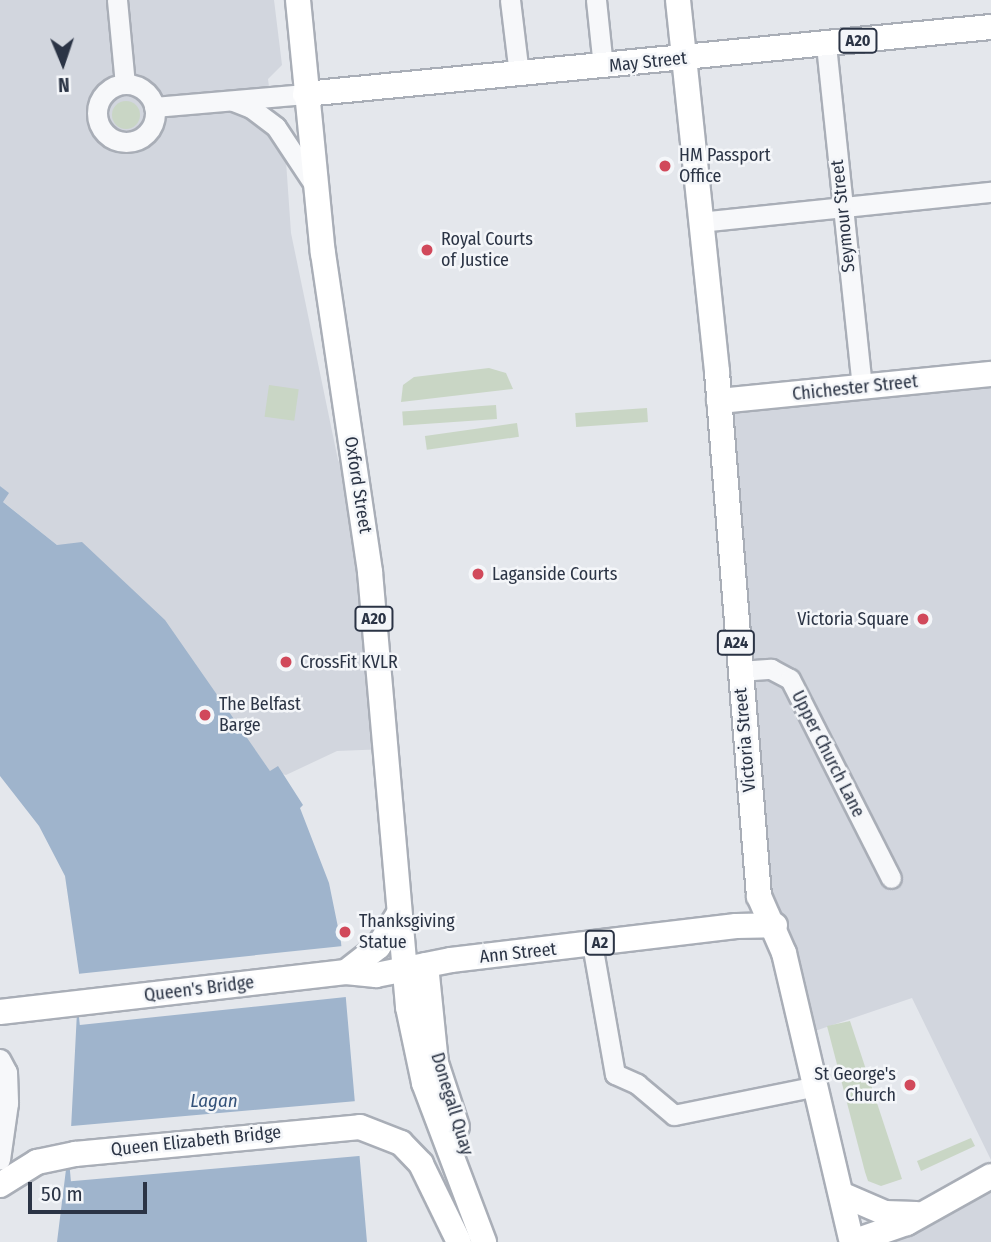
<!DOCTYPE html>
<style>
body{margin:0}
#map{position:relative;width:991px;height:1242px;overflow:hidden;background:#e4e7ec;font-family:"Fira Sans Condensed",sans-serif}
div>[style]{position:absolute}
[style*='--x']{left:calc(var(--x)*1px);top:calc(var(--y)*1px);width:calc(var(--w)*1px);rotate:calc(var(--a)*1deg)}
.built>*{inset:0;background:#d2d6de}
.green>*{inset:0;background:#c9d6c5;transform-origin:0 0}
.round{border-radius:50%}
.water>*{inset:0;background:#9fb4cc}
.pier>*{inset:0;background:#e4e7ec;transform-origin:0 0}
.roads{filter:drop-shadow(2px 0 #a9aeb7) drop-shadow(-2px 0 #a9aeb7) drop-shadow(0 2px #a9aeb7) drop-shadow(0 -2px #a9aeb7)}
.minor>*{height:19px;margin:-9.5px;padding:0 9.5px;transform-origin:9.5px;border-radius:9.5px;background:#f7f8fa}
.minor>.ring{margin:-9.5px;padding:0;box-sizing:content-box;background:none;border:19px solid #f7f8fa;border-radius:50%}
.major>*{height:24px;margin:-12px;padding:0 12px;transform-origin:12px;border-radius:12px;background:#fff}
.dots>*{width:19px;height:19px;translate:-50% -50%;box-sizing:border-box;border:4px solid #f4f6f9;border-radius:50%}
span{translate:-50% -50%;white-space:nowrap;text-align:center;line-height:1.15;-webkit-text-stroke:5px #f4f6f9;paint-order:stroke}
.shield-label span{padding:2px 5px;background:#f4f6f9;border:2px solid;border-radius:5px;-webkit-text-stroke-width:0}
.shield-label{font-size:16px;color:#2b3445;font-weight:700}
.street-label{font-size:18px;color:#2b3445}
.poi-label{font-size:18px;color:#2b3445}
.left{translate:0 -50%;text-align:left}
.right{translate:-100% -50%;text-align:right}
.water-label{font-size:19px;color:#34527a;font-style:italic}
.north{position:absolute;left:28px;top:28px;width:70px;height:70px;-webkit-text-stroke:5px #f4f6f9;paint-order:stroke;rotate:178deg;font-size:19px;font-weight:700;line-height:28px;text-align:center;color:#2b3445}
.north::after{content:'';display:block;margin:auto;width:24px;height:32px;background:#2b3445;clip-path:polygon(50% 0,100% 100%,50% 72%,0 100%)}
.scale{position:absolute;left:28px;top:1182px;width:119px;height:32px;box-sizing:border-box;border:4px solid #2b3445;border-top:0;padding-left:9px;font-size:21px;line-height:24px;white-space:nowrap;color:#2b3445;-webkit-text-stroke:5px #f4f6f9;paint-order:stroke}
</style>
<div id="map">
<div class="built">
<div style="clip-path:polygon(0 0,274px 0,282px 65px,268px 79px,276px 140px,286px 161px,291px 233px,338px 460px,363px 513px,387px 749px,337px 751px,286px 775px,270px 771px,221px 703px,57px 545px,2px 501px,8px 493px,0 486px)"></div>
<div style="clip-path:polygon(991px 374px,991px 1160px,912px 998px,809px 1033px,775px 925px,719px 401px)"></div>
<div style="clip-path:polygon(991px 1182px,991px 1242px,873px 1242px)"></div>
</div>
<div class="green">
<div class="round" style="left:112px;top:101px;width:28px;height:28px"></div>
<div style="clip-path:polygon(489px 368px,506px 373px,513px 389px,401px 402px,403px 385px,414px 377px)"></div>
<div style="left:269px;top:385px;width:30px;height:32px;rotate:8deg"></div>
<div style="left:496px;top:405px;width:14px;height:94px;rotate:86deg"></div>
<div style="left:647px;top:408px;width:14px;height:72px;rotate:86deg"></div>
<div style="left:517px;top:423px;width:14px;height:93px;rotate:82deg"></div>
<div style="clip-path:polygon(850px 1021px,902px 1179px,881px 1186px,868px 1181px,865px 1172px,827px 1026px)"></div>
<div style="clip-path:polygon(971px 1138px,975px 1146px,921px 1171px,917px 1161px)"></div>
</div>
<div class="water">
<div style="clip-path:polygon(0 486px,9px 493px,3px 502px,57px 545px,82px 542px,165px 620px,270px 771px,278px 766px,303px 805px,300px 808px,329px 883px,341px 942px,367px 1242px,57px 1242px,71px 1129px,79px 973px,65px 876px,39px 826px,0 776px)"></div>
</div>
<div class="pier">
<div style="left:343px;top:946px;width:51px;height:270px;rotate:84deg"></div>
<div style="left:357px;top:1101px;width:55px;height:292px;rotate:85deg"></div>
</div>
<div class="roads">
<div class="minor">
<div style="--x:117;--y:0;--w:84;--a:84.6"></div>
<div style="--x:510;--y:0;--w:75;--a:83.1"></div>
<div style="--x:596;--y:0;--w:67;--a:84"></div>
<div style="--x:826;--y:45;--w:345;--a:84"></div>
<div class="ring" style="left:97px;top:84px;width:39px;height:39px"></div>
<div style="--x:233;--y:101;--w:19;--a:21"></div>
<div style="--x:251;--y:108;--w:31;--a:37"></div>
<div style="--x:276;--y:127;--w:71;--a:56.5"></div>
<div style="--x:154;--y:107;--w:152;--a:-4.9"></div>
<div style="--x:699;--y:222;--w:294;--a:-5.9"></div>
<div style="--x:739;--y:671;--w:32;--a:-4"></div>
<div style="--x:771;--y:669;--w:21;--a:28"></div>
<div style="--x:790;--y:679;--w:223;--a:63.1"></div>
<div style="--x:592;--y:944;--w:132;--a:80"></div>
<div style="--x:615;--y:1074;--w:24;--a:24"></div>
<div style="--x:637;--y:1084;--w:48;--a:40"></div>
<div style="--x:674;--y:1115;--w:145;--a:-11.5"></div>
<div style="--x:0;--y:1059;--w:15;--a:62"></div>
<div style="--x:7;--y:1072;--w:31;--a:88"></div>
<div style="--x:8;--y:1103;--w:57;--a:98.1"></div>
</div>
<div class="major">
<div style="--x:298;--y:0;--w:254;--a:84.4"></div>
<div style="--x:323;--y:253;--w:322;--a:81.6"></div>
<div style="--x:370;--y:572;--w:437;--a:85"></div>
<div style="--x:408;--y:1007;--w:78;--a:78.1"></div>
<div style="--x:424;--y:1083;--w:170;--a:69.3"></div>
<div style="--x:678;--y:0;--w:374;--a:84"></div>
<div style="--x:717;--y:372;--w:526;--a:85.42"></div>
<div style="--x:759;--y:896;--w:62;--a:66.3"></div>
<div style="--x:784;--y:953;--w:297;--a:76.8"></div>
<div style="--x:305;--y:94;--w:689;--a:-5.58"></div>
<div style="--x:719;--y:401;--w:273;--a:-5.7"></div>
<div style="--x:426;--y:965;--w:99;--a:84.2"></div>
<div style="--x:436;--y:1063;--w:67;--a:71.8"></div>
<div style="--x:346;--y:972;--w:41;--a:-38"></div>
<div style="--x:378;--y:947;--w:39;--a:-58"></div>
<div style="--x:0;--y:1012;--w:348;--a:-6.6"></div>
<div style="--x:346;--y:972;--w:30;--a:6"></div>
<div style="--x:376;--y:975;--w:76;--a:-11.3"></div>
<div style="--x:451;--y:960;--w:287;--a:-6.8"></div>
<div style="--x:736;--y:926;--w:39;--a:-1"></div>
<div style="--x:0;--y:1185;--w:44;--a:-31.9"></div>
<div style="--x:37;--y:1162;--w:39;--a:-12"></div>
<div style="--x:75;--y:1154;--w:286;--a:-5.4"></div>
<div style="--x:360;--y:1127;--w:44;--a:21.3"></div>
<div style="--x:401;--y:1143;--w:29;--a:46"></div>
<div style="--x:421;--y:1164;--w:87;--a:64"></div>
<div style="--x:841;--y:1194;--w:48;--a:23.4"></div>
<div style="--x:885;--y:1213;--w:31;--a:2"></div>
<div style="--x:852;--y:1242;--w:58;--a:-19.1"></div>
<div style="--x:907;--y:1223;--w:96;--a:-29.2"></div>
</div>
</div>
<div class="dots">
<div style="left:665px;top:166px;background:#d1495b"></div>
<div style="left:427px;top:250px;background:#d1495b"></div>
<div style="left:478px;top:574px;background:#d1495b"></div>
<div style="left:923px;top:619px;background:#d1495b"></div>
<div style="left:286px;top:662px;background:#d1495b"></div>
<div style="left:205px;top:715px;background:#d1495b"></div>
<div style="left:345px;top:932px;background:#d1495b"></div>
<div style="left:910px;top:1085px;background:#d1495b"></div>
</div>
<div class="shield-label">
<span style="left:858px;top:41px">A20</span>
<span style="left:374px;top:619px">A20</span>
<span style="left:736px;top:643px">A24</span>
<span style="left:600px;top:943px">A2</span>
</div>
<div class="street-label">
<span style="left:648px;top:62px;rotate:-6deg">May Street</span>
<span style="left:843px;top:216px;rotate:-96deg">Seymour Street</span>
<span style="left:855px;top:388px;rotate:-6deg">Chichester Street</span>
<span style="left:358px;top:485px;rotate:81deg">Oxford Street</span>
<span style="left:745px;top:740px;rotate:-95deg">Victoria Street</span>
<span style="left:828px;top:754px;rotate:63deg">Upper Church Lane</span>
<span style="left:518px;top:953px;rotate:-6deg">Ann Street</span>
<span style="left:199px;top:989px;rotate:-7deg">Queen's Bridge</span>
<span style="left:452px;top:1104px;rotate:73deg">Donegall Quay</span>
<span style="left:196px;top:1141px;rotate:-6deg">Queen Elizabeth Bridge</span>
</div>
<div class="poi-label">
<span class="left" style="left:679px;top:166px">HM Passport<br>Office</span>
<span class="left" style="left:441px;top:250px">Royal Courts<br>of Justice</span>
<span class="left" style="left:492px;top:574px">Laganside Courts</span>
<span class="right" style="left:909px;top:619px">Victoria Square</span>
<span class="left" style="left:300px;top:662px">CrossFit KVLR</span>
<span class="left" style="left:219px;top:715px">The Belfast<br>Barge</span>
<span class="left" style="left:359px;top:932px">Thanksgiving<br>Statue</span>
<span class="right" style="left:896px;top:1085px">St George's<br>Church</span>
</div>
<div class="water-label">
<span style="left:214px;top:1101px">Lagan</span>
</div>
<div class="north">N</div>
<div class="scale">50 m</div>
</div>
